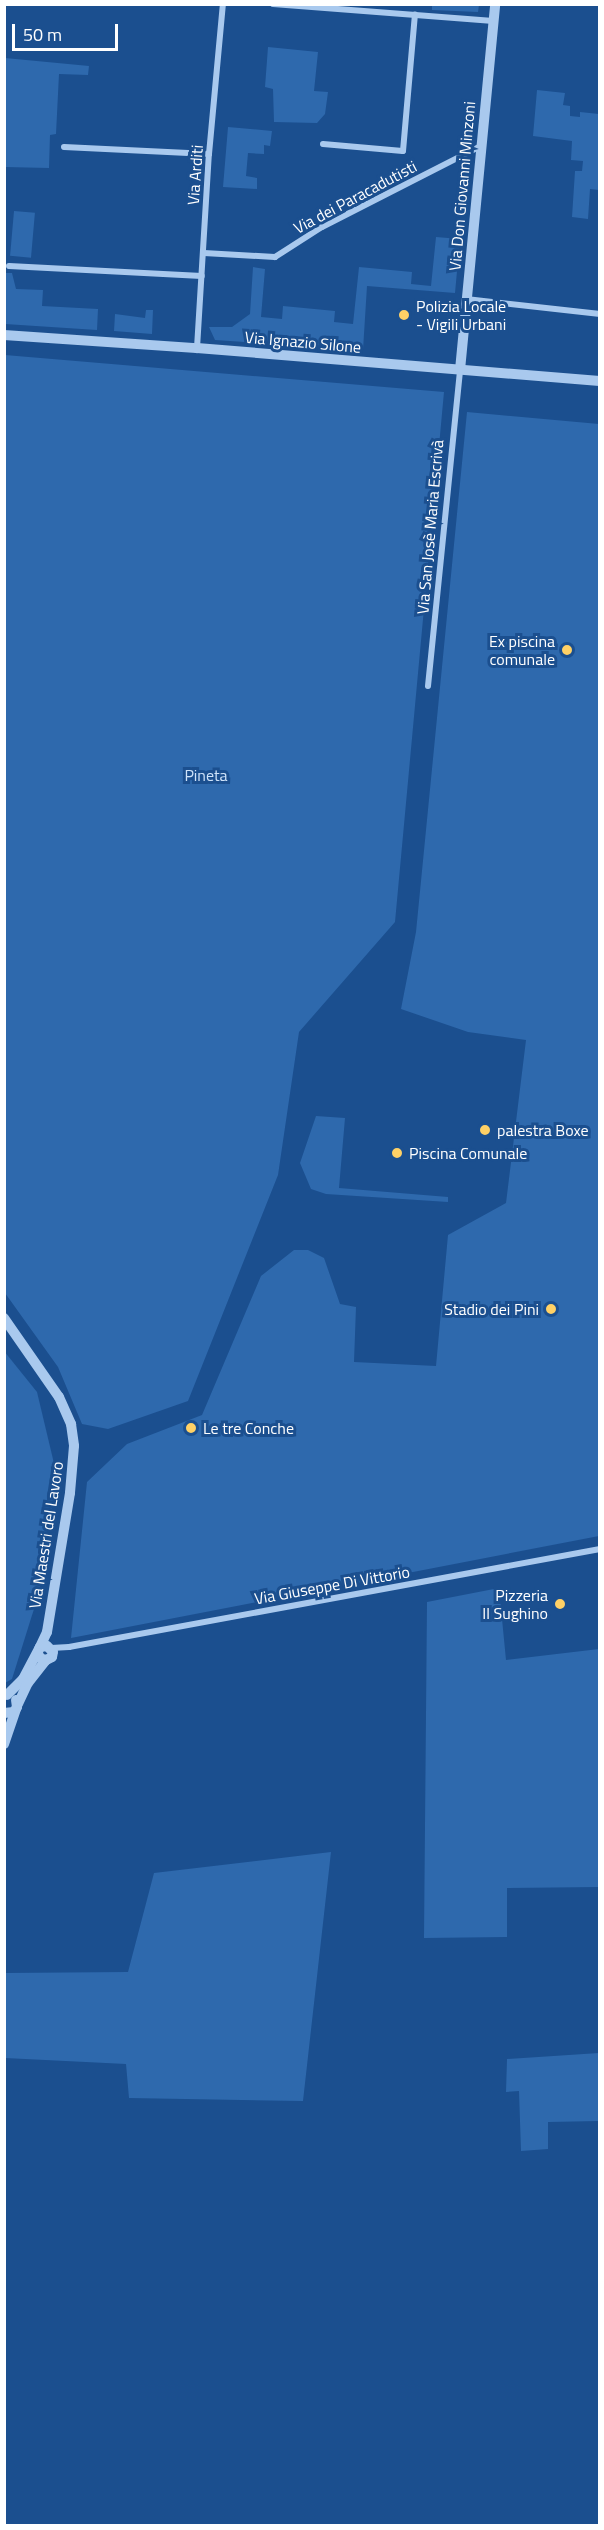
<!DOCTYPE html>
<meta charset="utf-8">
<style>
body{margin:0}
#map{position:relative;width:604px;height:2530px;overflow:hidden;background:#1b4f8f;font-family:"Titillium Web",sans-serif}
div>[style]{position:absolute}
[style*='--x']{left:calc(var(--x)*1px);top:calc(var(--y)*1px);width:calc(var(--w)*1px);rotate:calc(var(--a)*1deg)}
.green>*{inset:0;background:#2e69ad;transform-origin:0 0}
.minor>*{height:6px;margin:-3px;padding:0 3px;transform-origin:3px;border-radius:3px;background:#a9c9ee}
.tertiary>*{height:10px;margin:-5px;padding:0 5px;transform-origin:5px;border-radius:5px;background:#a9c9ee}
.dots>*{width:16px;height:16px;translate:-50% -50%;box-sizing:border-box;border:3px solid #1b4f8f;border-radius:50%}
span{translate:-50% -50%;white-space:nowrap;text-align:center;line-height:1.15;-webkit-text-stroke:6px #1b4f8f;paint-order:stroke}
.street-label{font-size:16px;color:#fff}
.poi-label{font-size:16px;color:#fff}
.left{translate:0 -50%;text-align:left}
.right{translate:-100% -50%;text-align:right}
.park-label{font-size:16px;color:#cfe3fa}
.frame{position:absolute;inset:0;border:6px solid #fff;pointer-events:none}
.scale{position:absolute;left:12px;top:24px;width:106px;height:27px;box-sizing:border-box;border:3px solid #fff;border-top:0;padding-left:8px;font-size:18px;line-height:21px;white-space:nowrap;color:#fff;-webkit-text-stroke:4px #1b4f8f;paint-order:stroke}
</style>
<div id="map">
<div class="green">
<div style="clip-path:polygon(432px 5px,432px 4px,479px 5px,478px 12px,432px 10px)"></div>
<div style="clip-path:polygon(268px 47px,318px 52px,314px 91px,328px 92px,325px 114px,317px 123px,274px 122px,273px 89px,265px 87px)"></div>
<div style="clip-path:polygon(5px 58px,89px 66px,88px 75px,59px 74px,56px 134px,50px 135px,49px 168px,5px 167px)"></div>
<div style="clip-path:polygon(537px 90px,565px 93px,563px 105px,570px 106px,570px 116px,580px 117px,580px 112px,599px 114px,599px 190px,590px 189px,588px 219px,572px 217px,575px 171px,582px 171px,583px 161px,571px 160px,572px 141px,533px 136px)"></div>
<div style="clip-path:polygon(228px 127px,272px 131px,270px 146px,264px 145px,264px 154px,248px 153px,246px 176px,257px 178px,257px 189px,223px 187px)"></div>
<div style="left:14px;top:211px;width:21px;height:45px;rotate:5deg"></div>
<div style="clip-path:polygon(436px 237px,460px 239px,455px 293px,367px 286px,363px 350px,215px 340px,209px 327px,232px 327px,250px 314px,253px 267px,265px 269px,261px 317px,282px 319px,283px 306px,335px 311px,334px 322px,353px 324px,359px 267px,412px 272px,411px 284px,431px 286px)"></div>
<div style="clip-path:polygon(5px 273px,12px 273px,16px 289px,43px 290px,42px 306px,98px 309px,97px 330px,5px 324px)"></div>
<div style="clip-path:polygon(146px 310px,153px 310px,152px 334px,114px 331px,115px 314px,145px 318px)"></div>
<div style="clip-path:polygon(5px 355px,444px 392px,395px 922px,299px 1032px,278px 1175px,188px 1401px,108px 1429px,82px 1424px,58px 1367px,5px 1293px)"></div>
<div style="clip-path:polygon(467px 412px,599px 424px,599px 1536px,71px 1638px,87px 1482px,127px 1444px,202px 1415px,261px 1276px,294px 1250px,308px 1250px,324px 1258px,340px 1304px,356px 1307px,354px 1362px,436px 1366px,448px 1235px,506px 1203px,526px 1040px,468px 1032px,401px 1009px,416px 932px)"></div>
<div style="clip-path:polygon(316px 1116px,345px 1118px,339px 1188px,448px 1197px,448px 1202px,326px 1194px,311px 1189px,300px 1163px)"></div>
<div style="clip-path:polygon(4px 1351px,37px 1392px,57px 1476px,39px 1593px,12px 1679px,5px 1683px)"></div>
<div style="clip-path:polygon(499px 1588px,506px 1660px,599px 1649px,599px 1887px,507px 1888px,507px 1937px,424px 1938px,427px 1602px)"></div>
<div style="clip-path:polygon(331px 1852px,303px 2101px,129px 2098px,126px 2064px,5px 2058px,5px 1973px,128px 1972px,154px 1873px)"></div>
<div style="clip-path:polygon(599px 2053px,599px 2121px,548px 2122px,548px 2149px,521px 2151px,519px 2091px,506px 2092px,507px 2059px)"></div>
</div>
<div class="minor">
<div style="--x:273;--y:4;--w:221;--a:4.4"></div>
<div style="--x:323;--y:144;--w:80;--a:5"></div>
<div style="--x:403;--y:151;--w:137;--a:-85"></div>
<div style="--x:64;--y:147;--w:145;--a:2.8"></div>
<div style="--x:204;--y:253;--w:71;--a:3.2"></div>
<div style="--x:275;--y:257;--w:56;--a:-32.6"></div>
<div style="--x:322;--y:227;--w:178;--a:-27"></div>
<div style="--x:9;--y:266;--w:193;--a:3"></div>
<div style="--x:466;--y:299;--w:135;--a:6.4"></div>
<div style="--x:197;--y:348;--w:194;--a:-86.5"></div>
<div style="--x:209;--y:154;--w:151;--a:-84.7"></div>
<div style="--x:428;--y:686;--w:318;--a:-84.2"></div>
<div style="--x:51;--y:1648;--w:18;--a:-3"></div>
<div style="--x:69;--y:1647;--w:540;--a:-10.46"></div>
</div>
<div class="tertiary">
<div style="--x:4;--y:335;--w:193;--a:3.9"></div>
<div style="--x:197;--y:348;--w:404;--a:4.7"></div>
<div style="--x:460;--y:370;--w:368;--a:-84.5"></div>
<div style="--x:4;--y:1318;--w:96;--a:55.2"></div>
<div style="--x:59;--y:1397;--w:30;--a:66"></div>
<div style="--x:71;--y:1424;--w:22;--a:82"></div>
<div style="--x:74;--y:1446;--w:47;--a:94.9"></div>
<div style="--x:70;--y:1493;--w:141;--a:99.4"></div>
<div style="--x:47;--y:1632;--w:19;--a:115"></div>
<div style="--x:7;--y:1695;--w:23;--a:-45"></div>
<div style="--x:23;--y:1679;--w:36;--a:-62"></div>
<div style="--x:40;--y:1647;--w:7;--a:-8"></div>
<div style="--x:47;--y:1646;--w:8;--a:45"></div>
<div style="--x:53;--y:1652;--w:5;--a:101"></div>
<div style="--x:52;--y:1657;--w:7;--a:153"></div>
<div style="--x:46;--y:1660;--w:6;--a:-162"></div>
<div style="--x:40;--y:1658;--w:5;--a:-112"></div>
<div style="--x:18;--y:1704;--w:23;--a:-65"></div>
<div style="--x:28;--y:1683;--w:29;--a:-52"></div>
<div style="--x:4;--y:1713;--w:10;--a:-6"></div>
<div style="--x:14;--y:1712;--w:6;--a:-59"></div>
<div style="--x:17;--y:1707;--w:7;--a:-98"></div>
<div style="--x:4;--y:1744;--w:36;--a:-71"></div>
</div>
<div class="dots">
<div style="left:404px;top:315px;background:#ffd166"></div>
<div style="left:567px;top:650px;background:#ffd166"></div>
<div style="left:485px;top:1130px;background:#ffd166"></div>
<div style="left:397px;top:1153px;background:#ffd166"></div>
<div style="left:551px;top:1309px;background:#ffd166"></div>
<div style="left:191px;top:1428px;background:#ffd166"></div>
<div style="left:560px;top:1604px;background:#ffd166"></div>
</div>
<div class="street-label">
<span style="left:195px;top:175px;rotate:-86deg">Via Arditi</span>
<span style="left:462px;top:186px;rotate:-85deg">Via Don Giovanni Minzoni</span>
<span style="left:355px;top:197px;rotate:-28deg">Via dei Paracadutisti</span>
<span style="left:303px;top:342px;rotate:5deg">Via Ignazio Silone</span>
<span style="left:430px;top:527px;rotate:-85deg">Via San Josè Maria Escrivà</span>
<span style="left:46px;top:1535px;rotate:-81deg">Via Maestri del Lavoro</span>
<span style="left:332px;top:1585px;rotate:-10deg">Via Giuseppe Di Vittorio</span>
</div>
<div class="poi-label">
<span class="left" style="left:416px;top:315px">Polizia Locale<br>- Vigili Urbani</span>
<span class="right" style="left:555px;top:650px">Ex piscina<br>comunale</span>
<span class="left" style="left:497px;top:1130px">palestra Boxe</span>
<span class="left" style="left:409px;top:1153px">Piscina Comunale</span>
<span class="right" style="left:539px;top:1309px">Stadio dei Pini</span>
<span class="left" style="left:203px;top:1428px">Le tre Conche</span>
<span class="right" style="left:548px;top:1604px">Pizzeria<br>Il Sughino</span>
</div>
<div class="park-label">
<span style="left:206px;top:775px">Pineta</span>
</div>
<div class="frame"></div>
<div class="scale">50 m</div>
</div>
